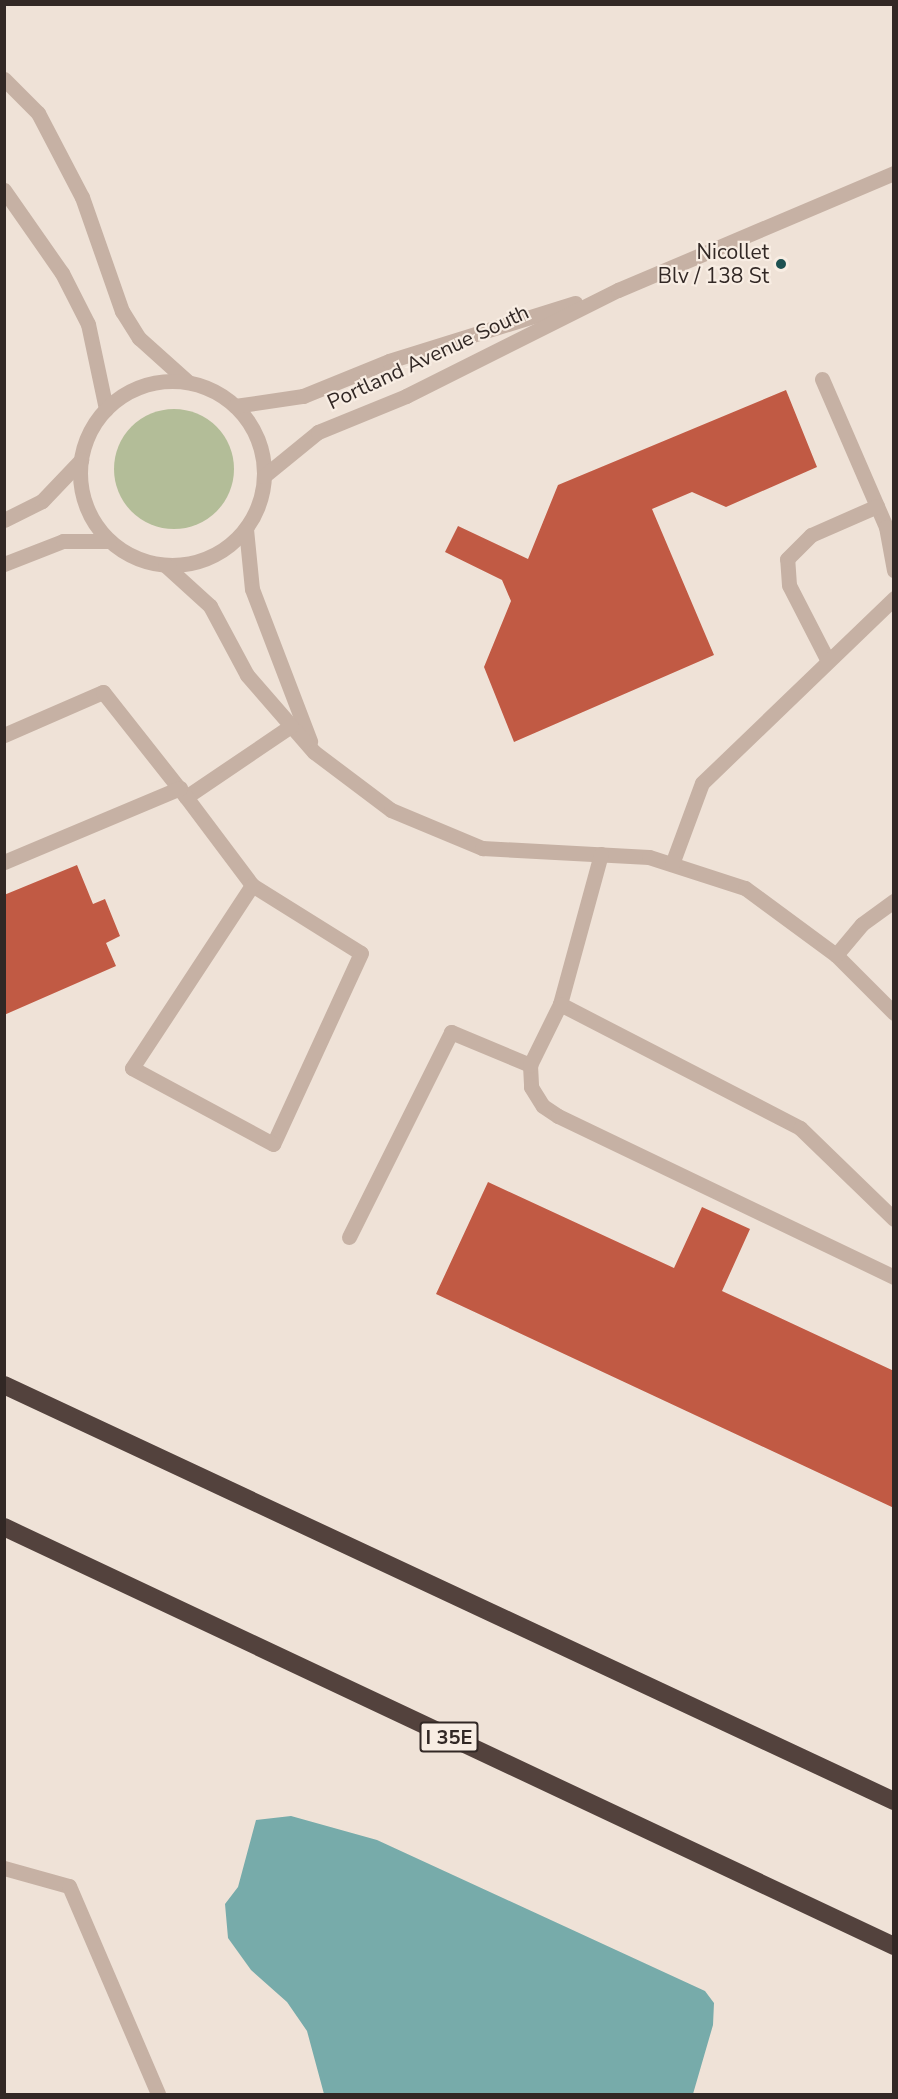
<!DOCTYPE html>
<style>
body{margin:0}
#map{position:relative;width:898px;height:2099px;overflow:hidden;background:#efe2d7;font-family:"Nunito Sans",sans-serif}
div>[style]{position:absolute}
[style*='--x']{left:calc(var(--x)*1px);top:calc(var(--y)*1px);width:calc(var(--w)*1px);rotate:calc(var(--a)*1deg)}
.green>*{inset:0;background:#b3bd98}
.round{border-radius:50%}
.water>*{inset:0;background:#77abaa}
.building>*{inset:0;background:#c15a44}
.minor>*{height:15px;margin:-7.5px;padding:0 7.5px;transform-origin:7.5px;border-radius:7.5px;background:#c6b1a4}
.minor>.ring{margin:-7.5px;padding:0;box-sizing:content-box;background:none;border:15px solid #c6b1a4;border-radius:50%}
.highway>*{height:18px;margin:-9px;padding:0 9px;transform-origin:9px;border-radius:9px;background:#53423d}
.dots>*{width:16px;height:16px;translate:-50% -50%;box-sizing:border-box;border:3px solid #f8ede3;border-radius:50%}
span{translate:-50% -50%;white-space:nowrap;text-align:center;line-height:1.15;-webkit-text-stroke:4.5px #f8ede3;paint-order:stroke}
.shield-label span{padding:2px 4px;background:#f8ede3;border:2px solid;border-radius:4px;-webkit-text-stroke-width:0}
.shield-label{font-size:20px;color:#322825;font-weight:700}
.poi-label{font-size:21px;color:#322825}
.right{translate:-100% -50%;text-align:right}
.street-label{font-size:21px;color:#322825}
.frame{position:absolute;inset:0;border:6px solid #322825;pointer-events:none}
</style>
<div id="map">
<div class="green">
<div class="round" style="left:114px;top:409px;width:120px;height:120px"></div>
</div>
<div class="water">
<div style="clip-path:polygon(291px 1816px,377px 1840px,705px 1991px,714px 2003px,713px 2025px,693px 2094px,324px 2094px,307px 2031px,287px 2002px,251px 1970px,228px 1938px,225px 1904px,238px 1887px,256px 1820px)"></div>
</div>
<div class="building">
<div style="clip-path:polygon(786px 390px,817px 467px,726px 507px,692px 492px,652px 509px,714px 655px,514px 742px,484px 667px,511px 601px,502px 580px,445px 552px,458px 526px,528px 559px,558px 485px)"></div>
<div style="clip-path:polygon(77px 865px,93px 904px,105px 899px,120px 936px,106px 943px,116px 966px,4px 1015px,4px 895px)"></div>
<div style="clip-path:polygon(488px 1182px,674px 1268px,702px 1207px,750px 1229px,722px 1291px,894px 1371px,894px 1508px,436px 1294px)"></div>
</div>
<div class="minor">
<div style="--x:4;--y:79;--w:48;--a:45"></div>
<div style="--x:38;--y:113;--w:95;--a:62.4"></div>
<div style="--x:82;--y:197;--w:121;--a:70.7"></div>
<div style="--x:122;--y:311;--w:32;--a:58"></div>
<div style="--x:139;--y:338;--w:66;--a:41.9"></div>
<div style="--x:4;--y:190;--w:101;--a:55.1"></div>
<div style="--x:62;--y:273;--w:57;--a:63"></div>
<div style="--x:88;--y:324;--w:87;--a:78"></div>
<div style="--x:822;--y:379;--w:161;--a:66.6"></div>
<div style="--x:886;--y:527;--w:44;--a:79.5"></div>
<div class="ring" style="left:80px;top:381px;width:169px;height:169px"></div>
<div style="--x:235;--y:406;--w:69;--a:-8.4"></div>
<div style="--x:303;--y:396;--w:93;--a:-22.1"></div>
<div style="--x:389;--y:361;--w:195;--a:-17.3"></div>
<div style="--x:264;--y:476;--w:70;--a:-39.2"></div>
<div style="--x:318;--y:432;--w:95;--a:-22.2"></div>
<div style="--x:406;--y:396;--w:237;--a:-26.6"></div>
<div style="--x:618;--y:290;--w:300;--a:-23"></div>
<div style="--x:4;--y:520;--w:42;--a:-26.6"></div>
<div style="--x:42;--y:501;--w:57;--a:-46.4"></div>
<div style="--x:246;--y:529;--w:60;--a:84.3"></div>
<div style="--x:252;--y:589;--w:163;--a:69.1"></div>
<div style="--x:4;--y:564;--w:63;--a:-21.3"></div>
<div style="--x:63;--y:541;--w:46;--a:0"></div>
<div style="--x:165;--y:565;--w:61;--a:42.3"></div>
<div style="--x:210;--y:606;--w:78;--a:61.8"></div>
<div style="--x:247;--y:675;--w:102;--a:49"></div>
<div style="--x:314;--y:752;--w:96;--a:37"></div>
<div style="--x:391;--y:810;--w:99;--a:22.7"></div>
<div style="--x:482;--y:848;--w:167;--a:3.1"></div>
<div style="--x:649;--y:857;--w:101;--a:17.9"></div>
<div style="--x:745;--y:888;--w:113;--a:36.4"></div>
<div style="--x:836;--y:955;--w:82;--a:45"></div>
<div style="--x:828;--y:661;--w:85;--a:-117.2"></div>
<div style="--x:789;--y:585;--w:26;--a:-94"></div>
<div style="--x:787;--y:559;--w:34;--a:-45"></div>
<div style="--x:811;--y:535;--w:72;--a:-23.7"></div>
<div style="--x:4;--y:735;--w:108;--a:-23.5"></div>
<div style="--x:103;--y:692;--w:134;--a:51.7"></div>
<div style="--x:186;--y:797;--w:127;--a:-34.1"></div>
<div style="--x:186;--y:797;--w:110;--a:53.1"></div>
<div style="--x:252;--y:885;--w:128;--a:32"></div>
<div style="--x:361;--y:953;--w:210;--a:114.7"></div>
<div style="--x:273;--y:1144;--w:160;--a:-151.7"></div>
<div style="--x:132;--y:1068;--w:219;--a:-56.7"></div>
<div style="--x:601;--y:854;--w:156;--a:105.3"></div>
<div style="--x:560;--y:1004;--w:270;--a:27.3"></div>
<div style="--x:800;--y:1128;--w:131;--a:44.1"></div>
<div style="--x:4;--y:862;--w:191;--a:-22.8"></div>
<div style="--x:672;--y:864;--w:86;--a:-69.7"></div>
<div style="--x:702;--y:783;--w:267;--a:-43.9"></div>
<div style="--x:836;--y:955;--w:40;--a:-50"></div>
<div style="--x:862;--y:924;--w:39;--a:-36"></div>
<div style="--x:530;--y:1065;--w:22;--a:87"></div>
<div style="--x:531;--y:1087;--w:22;--a:58"></div>
<div style="--x:543;--y:1106;--w:18;--a:34"></div>
<div style="--x:558;--y:1116;--w:373;--a:25.6"></div>
<div style="--x:349;--y:1237;--w:229;--a:-63.5"></div>
<div style="--x:451;--y:1032;--w:86;--a:22.7"></div>
<div style="--x:530;--y:1065;--w:68;--a:-63.8"></div>
<div style="--x:4;--y:1868;--w:67;--a:15.5"></div>
<div style="--x:69;--y:1886;--w:226;--a:66.8"></div>
</div>
<div class="highway">
<div style="--x:4;--y:1385;--w:982;--a:25.05"></div>
<div style="--x:4;--y:1527;--w:984;--a:25.21"></div>
</div>
<div class="dots">
<div style="left:781px;top:264px;background:#1d5151"></div>
</div>
<div class="shield-label">
<span style="left:449px;top:1737px">I 35E</span>
</div>
<div class="poi-label">
<span class="right" style="left:769px;top:264px">Nicollet<br>Blv / 138 St</span>
</div>
<div class="street-label">
<span style="left:428px;top:357px;rotate:-25deg">Portland Avenue South</span>
</div>
<div class="frame"></div>
</div>
